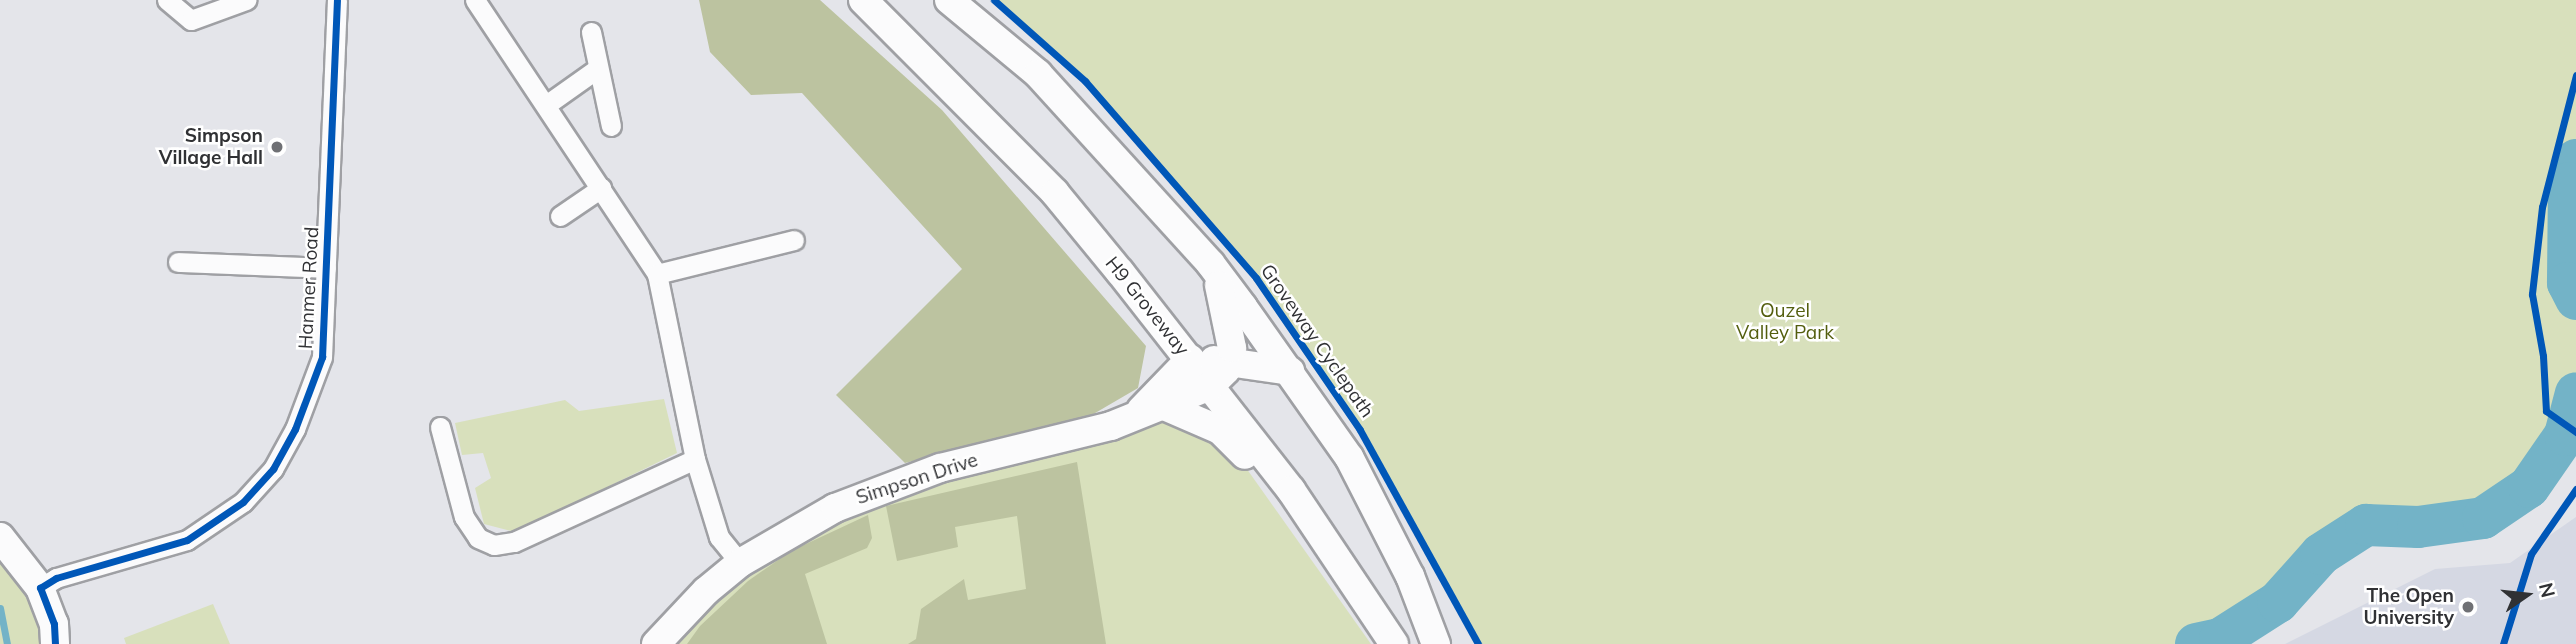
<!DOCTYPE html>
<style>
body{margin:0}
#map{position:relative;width:2576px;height:644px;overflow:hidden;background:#e4e5ea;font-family:Mulish,sans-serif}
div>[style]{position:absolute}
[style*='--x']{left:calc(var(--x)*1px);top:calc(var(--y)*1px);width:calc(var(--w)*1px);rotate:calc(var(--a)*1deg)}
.built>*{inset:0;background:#d5d8e3}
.green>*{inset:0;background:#d8e0bc}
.forest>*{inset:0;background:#bcc3a0}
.stream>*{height:7px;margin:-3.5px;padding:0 3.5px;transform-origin:3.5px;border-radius:3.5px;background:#73b3c7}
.river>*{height:42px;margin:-21px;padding:0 21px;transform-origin:21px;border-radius:21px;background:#73b3c7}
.roads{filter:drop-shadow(2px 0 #9fa0a4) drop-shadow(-2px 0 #9fa0a4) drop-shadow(0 2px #9fa0a4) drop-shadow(0 -2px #9fa0a4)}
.street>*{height:19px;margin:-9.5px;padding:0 9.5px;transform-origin:9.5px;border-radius:9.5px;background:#fbfbfc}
.secondary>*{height:28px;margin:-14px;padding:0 14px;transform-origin:14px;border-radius:14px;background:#fbfbfc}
.cycleway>*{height:7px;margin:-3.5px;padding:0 3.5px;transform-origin:3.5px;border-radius:3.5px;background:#0057b8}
.dots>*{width:19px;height:19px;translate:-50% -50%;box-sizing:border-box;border:4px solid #fff;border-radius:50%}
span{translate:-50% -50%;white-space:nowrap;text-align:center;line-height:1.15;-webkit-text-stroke:5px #fff;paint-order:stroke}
.poi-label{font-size:19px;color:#303134;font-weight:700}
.right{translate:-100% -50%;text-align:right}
.street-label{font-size:19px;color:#303134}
.park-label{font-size:19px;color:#535e0e}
.north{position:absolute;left:2492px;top:560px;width:70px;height:70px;-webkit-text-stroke:5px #fff;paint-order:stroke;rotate:76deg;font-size:19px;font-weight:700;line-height:28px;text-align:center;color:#303134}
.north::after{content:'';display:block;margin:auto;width:24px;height:32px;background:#303134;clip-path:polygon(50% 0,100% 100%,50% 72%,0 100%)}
</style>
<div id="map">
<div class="built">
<div style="clip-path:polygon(2576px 517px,2576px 644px,2285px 644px,2435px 569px,2510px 563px)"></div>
</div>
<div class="green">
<div style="clip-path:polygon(994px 0,2576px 0,2576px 160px,2569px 184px,2568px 283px,2576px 299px,2576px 416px,2529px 487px,2483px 518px,2418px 527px,2366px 525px,2321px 554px,2278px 602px,2220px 639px,2196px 644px,1478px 644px,1360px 430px,1256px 278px,1085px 81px)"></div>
<div style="clip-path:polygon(664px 399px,677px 453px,515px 532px,484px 524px,475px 488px,491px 478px,483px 453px,462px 455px,455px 423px,565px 400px,579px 411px)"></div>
<div style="clip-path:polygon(1137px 413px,1208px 437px,1244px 465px,1371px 644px,656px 644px,804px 524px)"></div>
<div style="clip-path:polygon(12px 550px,55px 644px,0 644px,0 560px)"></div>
<div style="clip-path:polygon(213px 604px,230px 644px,126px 644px,124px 638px)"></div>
</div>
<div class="forest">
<div style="clip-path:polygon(699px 0,820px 0,942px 110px,1146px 346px,1138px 388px,1090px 416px,905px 463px,836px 395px,962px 269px,802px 93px,751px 95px,710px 52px)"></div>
<div style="clip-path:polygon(1077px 462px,1106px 644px,908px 644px,916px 639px,921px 609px,964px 579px,968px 600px,1026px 589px,1017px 516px,955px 527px,958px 547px,897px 561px,886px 506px)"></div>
<div style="clip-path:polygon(868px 515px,872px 538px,867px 548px,805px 574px,827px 644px,687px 644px,700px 626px,748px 581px,791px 551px)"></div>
</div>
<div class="stream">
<div style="--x:0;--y:608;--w:37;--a:79"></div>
</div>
<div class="river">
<div style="--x:2576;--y:160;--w:24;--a:107"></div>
<div style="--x:2569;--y:183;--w:100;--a:90.6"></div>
<div style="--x:2568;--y:283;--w:18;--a:63"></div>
<div style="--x:2196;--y:644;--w:25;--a:-12"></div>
<div style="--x:2220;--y:639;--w:69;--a:-32.5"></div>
<div style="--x:2278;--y:602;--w:64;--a:-48.1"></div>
<div style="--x:2321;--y:554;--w:54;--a:-32.8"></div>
<div style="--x:2366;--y:525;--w:52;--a:2.2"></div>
<div style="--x:2418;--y:527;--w:66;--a:-7.9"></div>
<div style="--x:2483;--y:518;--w:55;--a:-34"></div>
<div style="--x:2529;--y:487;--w:63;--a:-55.3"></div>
<div style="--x:2565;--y:435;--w:43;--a:-75.3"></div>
</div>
<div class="roads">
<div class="street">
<div style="--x:167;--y:0;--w:31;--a:40"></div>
<div style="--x:191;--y:20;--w:59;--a:-20"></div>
<div style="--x:475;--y:0;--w:329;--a:56.4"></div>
<div style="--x:657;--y:274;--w:189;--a:78.4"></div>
<div style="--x:695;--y:459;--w:82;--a:72.9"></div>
<div style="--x:719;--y:537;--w:33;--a:51"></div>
<div style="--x:591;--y:32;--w:96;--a:78"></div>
<div style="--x:546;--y:105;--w:64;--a:-35.4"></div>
<div style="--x:560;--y:216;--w:50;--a:-34.3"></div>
<div style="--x:178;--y:262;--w:148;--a:2.3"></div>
<div style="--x:657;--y:274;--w:141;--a:-13.9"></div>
<div style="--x:440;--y:427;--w:93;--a:75.1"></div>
<div style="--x:464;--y:517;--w:25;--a:56"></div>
<div style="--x:478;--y:538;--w:17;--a:24"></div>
<div style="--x:494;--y:545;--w:20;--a:-9"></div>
<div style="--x:514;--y:542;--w:199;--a:-24.6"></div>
<div style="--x:40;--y:588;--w:19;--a:-32"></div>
<div style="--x:56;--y:578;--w:136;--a:-16.2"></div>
<div style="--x:187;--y:540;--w:68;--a:-34.2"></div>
<div style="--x:243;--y:502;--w:45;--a:-47.7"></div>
<div style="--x:273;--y:469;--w:46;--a:-61.2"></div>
<div style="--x:295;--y:429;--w:77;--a:-69.4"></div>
<div style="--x:322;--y:357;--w:357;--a:-87.6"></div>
</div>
<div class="secondary">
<div style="--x:863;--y:0;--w:272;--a:45.1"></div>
<div style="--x:1055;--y:193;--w:102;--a:50.6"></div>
<div style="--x:1120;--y:272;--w:277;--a:51.9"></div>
<div style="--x:1291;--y:490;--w:185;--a:56.2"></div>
<div style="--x:949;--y:0;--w:116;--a:39.7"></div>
<div style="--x:1038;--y:74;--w:256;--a:47.7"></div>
<div style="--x:1210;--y:263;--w:55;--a:53.1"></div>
<div style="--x:1243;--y:307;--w:184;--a:54.8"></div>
<div style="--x:1349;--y:457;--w:134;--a:62.9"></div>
<div style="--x:1410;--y:576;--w:73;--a:69.1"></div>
<div style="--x:1214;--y:360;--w:77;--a:8.2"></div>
<div style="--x:1164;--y:406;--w:61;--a:23.2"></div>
<div style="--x:1220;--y:430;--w:35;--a:45"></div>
<div style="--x:1141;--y:410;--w:71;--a:-46.1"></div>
<div style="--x:0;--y:537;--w:65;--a:51.9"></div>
<div style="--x:40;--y:588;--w:39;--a:69"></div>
<div style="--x:54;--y:624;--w:20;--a:87"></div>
<div style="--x:656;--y:644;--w:73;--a:-46.7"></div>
<div style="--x:706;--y:591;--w:44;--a:-39.5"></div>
<div style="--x:740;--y:563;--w:110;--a:-30.1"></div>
<div style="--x:835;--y:508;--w:112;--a:-20.9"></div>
<div style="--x:940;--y:468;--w:176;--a:-13.8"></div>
<div style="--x:1111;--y:426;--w:107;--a:-22"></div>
<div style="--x:1210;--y:386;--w:23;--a:-45"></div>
<div style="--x:1226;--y:370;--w:23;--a:-75"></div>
<div style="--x:1232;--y:348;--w:64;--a:-101.7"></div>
</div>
</div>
<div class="cycleway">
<div style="--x:994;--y:0;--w:122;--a:41.7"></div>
<div style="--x:1085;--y:81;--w:261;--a:49"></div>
<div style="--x:1256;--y:278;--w:184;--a:55.6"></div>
<div style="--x:1360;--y:430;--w:244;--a:61.1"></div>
<div style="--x:2576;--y:75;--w:136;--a:104.4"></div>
<div style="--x:2542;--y:207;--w:88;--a:96.6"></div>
<div style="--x:2532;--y:294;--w:63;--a:79.9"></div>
<div style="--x:2543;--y:356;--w:55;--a:86.9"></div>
<div style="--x:2546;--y:411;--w:37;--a:35"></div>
<div style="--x:55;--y:644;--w:20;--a:-93"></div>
<div style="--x:54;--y:624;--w:39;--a:-111"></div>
<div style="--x:40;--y:588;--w:19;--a:-32"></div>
<div style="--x:56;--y:578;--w:136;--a:-16.2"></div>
<div style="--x:187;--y:540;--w:68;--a:-34.2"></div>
<div style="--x:243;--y:502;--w:45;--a:-47.7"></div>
<div style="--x:273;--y:469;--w:46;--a:-61.2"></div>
<div style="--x:295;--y:429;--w:77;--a:-69.4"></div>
<div style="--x:322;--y:357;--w:357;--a:-87.6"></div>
<div style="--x:2503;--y:644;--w:94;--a:-72.7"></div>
<div style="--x:2531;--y:554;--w:79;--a:-55.3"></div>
</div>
<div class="dots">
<div style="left:277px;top:147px;background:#6f7074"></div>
<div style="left:2468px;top:607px;background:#6f7074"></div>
</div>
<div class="poi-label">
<span class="right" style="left:263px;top:147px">Simpson<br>Village Hall</span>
<span class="right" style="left:2454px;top:607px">The Open<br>University</span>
</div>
<div class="street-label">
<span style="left:309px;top:288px;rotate:-87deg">Hanmer Road</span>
<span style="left:1147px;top:306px;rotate:51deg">H9 Groveway</span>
<span style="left:1317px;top:341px;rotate:55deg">Groveway Cyclepath</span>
<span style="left:917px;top:479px;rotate:-18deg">Simpson Drive</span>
</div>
<div class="park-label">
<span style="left:1785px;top:322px">Ouzel<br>Valley Park</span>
</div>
<div class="north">N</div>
</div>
